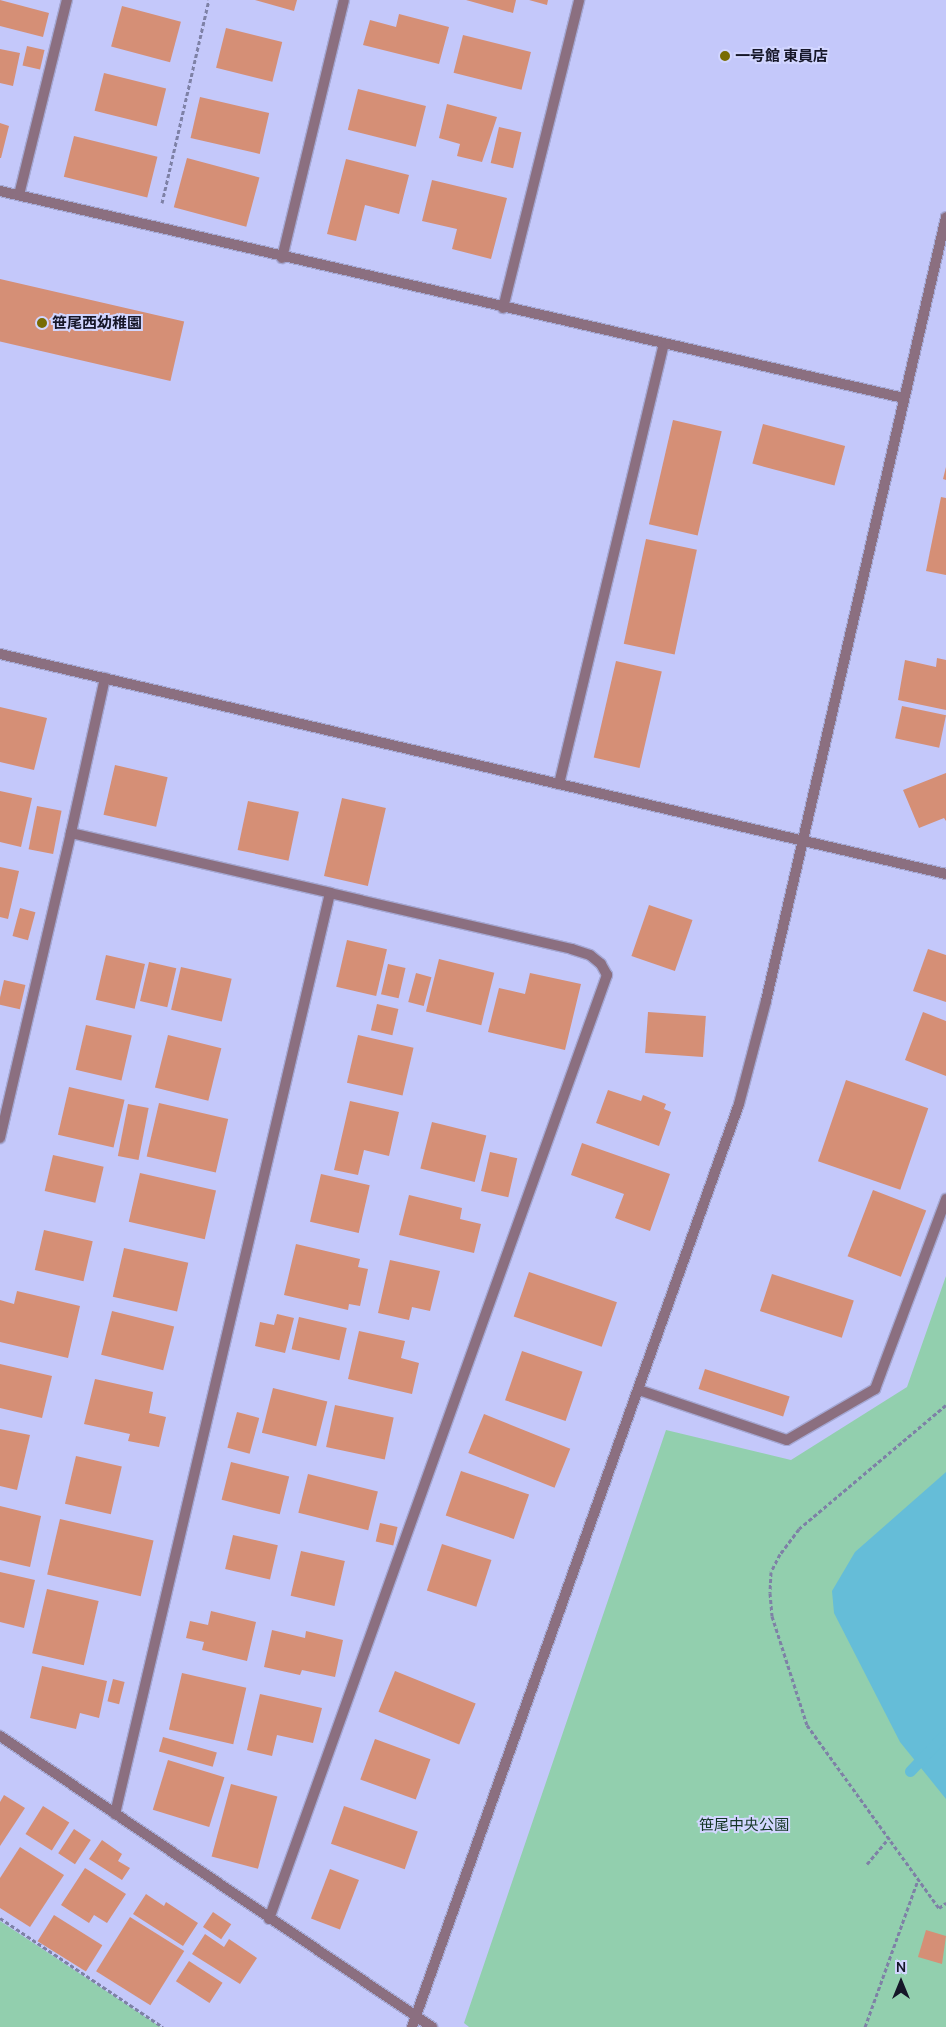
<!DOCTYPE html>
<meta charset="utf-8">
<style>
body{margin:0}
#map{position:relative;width:946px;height:2027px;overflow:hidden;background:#c4c8fa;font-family:Manrope,"Noto Sans JP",sans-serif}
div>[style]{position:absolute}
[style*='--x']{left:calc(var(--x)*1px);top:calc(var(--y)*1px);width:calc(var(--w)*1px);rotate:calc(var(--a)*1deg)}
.green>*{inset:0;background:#92cfae}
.water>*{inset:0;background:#65bdd8}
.stream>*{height:11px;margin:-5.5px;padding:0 5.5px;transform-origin:5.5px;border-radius:5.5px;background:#65bdd8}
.building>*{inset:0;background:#d58f76;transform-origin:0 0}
.path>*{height:3px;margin-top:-1.5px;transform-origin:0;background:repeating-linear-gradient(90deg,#7e81a6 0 4px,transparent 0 6.5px)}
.roads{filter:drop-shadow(1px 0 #a5a8d4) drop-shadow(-1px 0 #a5a8d4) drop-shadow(0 1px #a5a8d4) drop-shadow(0 -1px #a5a8d4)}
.minor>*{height:10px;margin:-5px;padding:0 5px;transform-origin:5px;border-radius:5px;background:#8b6f80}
.tertiary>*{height:10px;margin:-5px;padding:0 5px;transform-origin:5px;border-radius:5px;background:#8b6f80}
.dots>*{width:14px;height:14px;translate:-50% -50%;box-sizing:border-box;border:2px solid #d2d6ff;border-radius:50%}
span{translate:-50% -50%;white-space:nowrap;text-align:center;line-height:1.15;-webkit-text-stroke:4px #d2d6ff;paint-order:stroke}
.poi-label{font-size:15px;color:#161729;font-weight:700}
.left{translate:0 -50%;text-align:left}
.park-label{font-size:15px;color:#153626}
.north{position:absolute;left:876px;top:1957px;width:50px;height:50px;-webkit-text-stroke:4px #d2d6ff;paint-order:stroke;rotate:0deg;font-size:14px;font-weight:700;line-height:20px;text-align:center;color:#161729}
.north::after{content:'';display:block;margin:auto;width:18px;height:22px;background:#161729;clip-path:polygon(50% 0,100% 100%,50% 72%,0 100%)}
</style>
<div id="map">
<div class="green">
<div style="clip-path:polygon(946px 1276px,946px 2027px,469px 2027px,464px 2023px,666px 1430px,791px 1460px,907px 1387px)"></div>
<div style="clip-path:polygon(0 1921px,161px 2027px,0 2027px)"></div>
</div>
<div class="water">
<div style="clip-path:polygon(946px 1472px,946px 1799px,900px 1742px,834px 1613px,832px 1591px,855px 1552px)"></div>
</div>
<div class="stream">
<div style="--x:910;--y:1771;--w:52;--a:-46.5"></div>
</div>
<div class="building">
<div style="clip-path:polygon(0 0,49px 13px,43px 37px,0 26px)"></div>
<div style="clip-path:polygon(255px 0,297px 0,294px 11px)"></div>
<div style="clip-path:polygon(466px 0,516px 0,513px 13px)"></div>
<div style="clip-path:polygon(529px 0,548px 0,547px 5px)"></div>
<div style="left:122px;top:6px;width:61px;height:42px;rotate:15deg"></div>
<div style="clip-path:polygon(399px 14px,449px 27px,439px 64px,363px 45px,370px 20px,396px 27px)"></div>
<div style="left:226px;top:28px;width:58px;height:41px;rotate:14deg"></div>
<div style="left:463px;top:35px;width:70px;height:39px;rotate:14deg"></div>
<div style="left:27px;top:46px;width:18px;height:20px;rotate:13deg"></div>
<div style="clip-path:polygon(0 49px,20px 53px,13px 86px,0 83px)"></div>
<div style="left:104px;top:73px;width:64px;height:39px;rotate:14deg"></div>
<div style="left:358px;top:89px;width:70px;height:42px;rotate:14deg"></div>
<div style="left:200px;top:97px;width:71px;height:42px;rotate:13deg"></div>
<div style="clip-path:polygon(447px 104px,497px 117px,482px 162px,457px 156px,460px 144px,439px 138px)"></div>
<div style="clip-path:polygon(0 123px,9px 126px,1px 158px,0 158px)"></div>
<div style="left:499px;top:127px;width:23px;height:37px;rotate:13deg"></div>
<div style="left:74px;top:136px;width:86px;height:42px;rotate:14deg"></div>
<div style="left:187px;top:158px;width:75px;height:51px;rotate:15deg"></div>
<div style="clip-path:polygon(346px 159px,409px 175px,399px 214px,365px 205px,356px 241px,327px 234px)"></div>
<div style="clip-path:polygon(432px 180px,507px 198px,491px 259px,452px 249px,457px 229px,422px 221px)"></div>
<div style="left:0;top:279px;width:189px;height:61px;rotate:13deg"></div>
<div style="left:673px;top:420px;width:50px;height:107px;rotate:13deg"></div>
<div style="left:763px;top:424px;width:85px;height:41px;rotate:15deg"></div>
<div style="clip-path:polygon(946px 467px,946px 480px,943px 479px)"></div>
<div style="clip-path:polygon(941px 497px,946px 498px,946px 575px,926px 571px)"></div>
<div style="left:646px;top:539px;width:52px;height:107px;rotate:12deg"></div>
<div style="clip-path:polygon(937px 658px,946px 660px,946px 710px,898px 700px,905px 660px,936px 667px)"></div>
<div style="left:616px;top:661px;width:47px;height:99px;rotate:13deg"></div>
<div style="left:902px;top:706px;width:45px;height:33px;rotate:12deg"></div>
<div style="clip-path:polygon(0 707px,47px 718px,34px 770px,0 762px)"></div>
<div style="left:115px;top:765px;width:54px;height:51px;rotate:13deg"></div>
<div style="clip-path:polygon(946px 773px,946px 821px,944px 818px,919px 828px,903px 790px)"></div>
<div style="clip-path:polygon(0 791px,32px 798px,21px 847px,0 842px)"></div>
<div style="left:342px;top:798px;width:45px;height:80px;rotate:13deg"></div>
<div style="left:248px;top:801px;width:52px;height:50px;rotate:12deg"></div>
<div style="left:37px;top:806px;width:25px;height:44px;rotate:11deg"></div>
<div style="clip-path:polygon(0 867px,19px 871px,8px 919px,0 917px)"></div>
<div style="left:649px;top:905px;width:46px;height:54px;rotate:19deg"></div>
<div style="left:20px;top:908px;width:16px;height:29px;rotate:15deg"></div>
<div style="left:347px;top:940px;width:41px;height:48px;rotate:13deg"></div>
<div style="clip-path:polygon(928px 949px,946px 955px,946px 1002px,913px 991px)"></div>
<div style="left:106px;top:955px;width:40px;height:46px;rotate:13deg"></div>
<div style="left:439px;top:959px;width:57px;height:54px;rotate:14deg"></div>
<div style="left:149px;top:962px;width:28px;height:40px;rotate:13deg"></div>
<div style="left:388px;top:964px;width:18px;height:31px;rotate:13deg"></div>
<div style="left:181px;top:967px;width:52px;height:44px;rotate:13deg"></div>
<div style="left:416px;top:973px;width:16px;height:30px;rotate:15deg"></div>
<div style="clip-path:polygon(530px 973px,581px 984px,565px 1050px,488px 1032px,499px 988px,525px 994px)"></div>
<div style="left:4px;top:980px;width:22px;height:25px;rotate:13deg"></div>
<div style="left:377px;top:1004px;width:22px;height:27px;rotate:13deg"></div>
<div style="left:648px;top:1012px;width:58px;height:41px;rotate:4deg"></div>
<div style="clip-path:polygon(923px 1012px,946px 1021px,946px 1076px,905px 1060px)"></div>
<div style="left:86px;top:1025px;width:47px;height:46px;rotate:13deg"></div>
<div style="left:168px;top:1035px;width:55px;height:54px;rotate:14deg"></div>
<div style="left:358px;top:1035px;width:57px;height:49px;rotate:13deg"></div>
<div style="left:846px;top:1080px;width:87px;height:86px;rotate:19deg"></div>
<div style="left:69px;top:1087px;width:57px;height:49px;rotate:13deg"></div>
<div style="clip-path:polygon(608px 1090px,641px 1101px,643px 1095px,666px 1104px,664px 1109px,671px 1112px,659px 1146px,596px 1123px)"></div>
<div style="clip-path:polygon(350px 1101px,399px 1112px,389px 1156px,364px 1150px,358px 1175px,334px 1170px)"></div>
<div style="left:159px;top:1103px;width:71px;height:55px;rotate:13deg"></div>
<div style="left:128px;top:1104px;width:21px;height:53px;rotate:11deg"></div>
<div style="left:432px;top:1122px;width:56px;height:48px;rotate:14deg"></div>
<div style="clip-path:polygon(582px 1143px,670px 1174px,650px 1231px,615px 1218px,624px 1194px,571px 1175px)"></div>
<div style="left:490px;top:1152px;width:28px;height:40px;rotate:13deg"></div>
<div style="left:53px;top:1155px;width:52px;height:37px;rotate:13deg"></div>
<div style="left:140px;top:1173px;width:78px;height:50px;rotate:13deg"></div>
<div style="left:321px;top:1174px;width:50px;height:49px;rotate:13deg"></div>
<div style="left:873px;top:1190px;width:57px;height:71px;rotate:21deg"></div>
<div style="clip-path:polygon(409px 1195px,462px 1208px,460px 1219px,481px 1224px,474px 1253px,399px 1235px)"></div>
<div style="left:44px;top:1230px;width:50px;height:41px;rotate:13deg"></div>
<div style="clip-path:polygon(296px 1244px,360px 1259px,358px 1267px,368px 1269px,360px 1306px,349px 1304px,348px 1310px,284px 1295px)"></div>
<div style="left:124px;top:1248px;width:66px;height:50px;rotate:13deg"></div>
<div style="clip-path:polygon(390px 1260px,440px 1271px,430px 1311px,412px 1307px,409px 1320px,378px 1313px)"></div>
<div style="left:529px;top:1272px;width:93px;height:47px;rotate:19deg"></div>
<div style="left:772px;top:1274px;width:86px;height:39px;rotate:18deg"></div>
<div style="clip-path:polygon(17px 1291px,80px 1306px,68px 1358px,0 1342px,0 1300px,14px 1304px)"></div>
<div style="left:112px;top:1311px;width:64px;height:45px;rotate:14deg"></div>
<div style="clip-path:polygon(277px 1314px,294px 1318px,285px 1353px,255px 1346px,260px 1322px,274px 1325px)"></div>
<div style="left:299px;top:1317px;width:49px;height:33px;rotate:13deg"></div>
<div style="clip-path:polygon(359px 1331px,405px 1341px,401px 1358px,419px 1363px,412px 1394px,348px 1379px)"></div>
<div style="left:522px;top:1351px;width:64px;height:52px;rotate:19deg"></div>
<div style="clip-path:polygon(0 1364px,52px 1376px,42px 1418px,0 1408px)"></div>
<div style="left:705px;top:1369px;width:89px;height:21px;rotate:18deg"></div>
<div style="clip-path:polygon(95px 1379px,153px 1392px,149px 1413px,166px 1417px,159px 1447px,128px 1441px,130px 1434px,84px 1424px)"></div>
<div style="left:273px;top:1388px;width:56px;height:46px;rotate:14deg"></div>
<div style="left:335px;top:1405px;width:60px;height:43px;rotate:12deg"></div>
<div style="left:237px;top:1412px;width:23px;height:37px;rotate:15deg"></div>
<div style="left:484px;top:1414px;width:93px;height:42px;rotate:22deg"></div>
<div style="clip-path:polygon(0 1429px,30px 1435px,17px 1490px,0 1486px)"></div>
<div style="left:76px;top:1456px;width:47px;height:49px;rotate:13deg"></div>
<div style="left:231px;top:1462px;width:60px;height:39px;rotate:14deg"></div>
<div style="left:461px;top:1471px;width:72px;height:47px;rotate:19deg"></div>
<div style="left:308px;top:1474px;width:72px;height:40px;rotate:14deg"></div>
<div style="clip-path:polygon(0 1506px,41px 1516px,30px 1567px,0 1560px)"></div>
<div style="left:60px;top:1519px;width:96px;height:57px;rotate:13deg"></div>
<div style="left:380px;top:1523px;width:18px;height:19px;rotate:13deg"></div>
<div style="left:233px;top:1535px;width:46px;height:35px;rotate:13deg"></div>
<div style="left:442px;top:1544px;width:52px;height:49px;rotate:18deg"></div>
<div style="left:301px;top:1551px;width:45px;height:46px;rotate:13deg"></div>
<div style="clip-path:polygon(0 1572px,35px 1580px,24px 1628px,0 1622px)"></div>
<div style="left:47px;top:1589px;width:53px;height:66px;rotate:13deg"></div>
<div style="clip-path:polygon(211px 1611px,256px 1622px,247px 1661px,202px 1650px,204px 1642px,186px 1638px,190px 1621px,208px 1625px)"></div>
<div style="clip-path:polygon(272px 1630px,305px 1638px,306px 1631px,343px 1640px,335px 1677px,302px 1670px,300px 1675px,264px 1667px)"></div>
<div style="clip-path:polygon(42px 1666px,107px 1681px,99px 1718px,80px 1713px,76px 1729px,30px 1718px)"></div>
<div style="left:395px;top:1671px;width:87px;height:44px;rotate:22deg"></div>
<div style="left:182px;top:1673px;width:66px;height:58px;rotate:13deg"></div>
<div style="left:113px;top:1679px;width:12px;height:23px;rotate:14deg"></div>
<div style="clip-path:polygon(260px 1694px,322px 1708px,313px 1743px,277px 1735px,272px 1756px,247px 1750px)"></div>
<div style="left:163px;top:1737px;width:56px;height:15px;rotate:16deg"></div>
<div style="left:375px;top:1739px;width:59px;height:43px;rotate:20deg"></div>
<div style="left:168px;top:1760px;width:59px;height:52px;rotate:17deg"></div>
<div style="left:231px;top:1784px;width:48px;height:75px;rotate:15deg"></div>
<div style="clip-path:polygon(4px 1795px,25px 1808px,0 1846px,0 1802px)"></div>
<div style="left:43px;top:1806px;width:31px;height:33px;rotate:32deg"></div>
<div style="left:344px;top:1806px;width:78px;height:40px;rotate:19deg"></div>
<div style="left:74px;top:1829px;width:20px;height:29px;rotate:33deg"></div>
<div style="clip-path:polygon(102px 1840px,122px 1854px,118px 1861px,130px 1868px,122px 1880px,89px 1859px)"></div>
<div style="clip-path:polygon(20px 1847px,64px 1875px,30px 1927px,0 1908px,0 1878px)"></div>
<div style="clip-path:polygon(85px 1868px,126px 1894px,107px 1923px,94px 1915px,89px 1923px,61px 1905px)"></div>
<div style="left:330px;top:1869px;width:31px;height:53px;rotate:21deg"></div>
<div style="clip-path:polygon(146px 1894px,164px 1906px,166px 1902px,198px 1923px,183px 1946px,133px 1914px)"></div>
<div style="left:213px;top:1912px;width:22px;height:18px;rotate:34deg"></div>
<div style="left:54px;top:1915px;width:57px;height:31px;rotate:32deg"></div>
<div style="left:130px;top:1917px;width:64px;height:64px;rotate:32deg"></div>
<div style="clip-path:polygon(926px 1930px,946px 1936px,942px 1964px,918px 1957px)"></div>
<div style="clip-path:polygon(205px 1934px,224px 1947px,229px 1939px,257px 1958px,240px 1984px,192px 1954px)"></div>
<div style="left:189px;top:1961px;width:40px;height:24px;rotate:33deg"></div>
</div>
<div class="path">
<div style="--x:162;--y:203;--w:208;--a:-77"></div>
<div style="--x:946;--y:1405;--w:192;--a:139.9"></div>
<div style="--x:799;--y:1529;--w:31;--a:127"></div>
<div style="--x:780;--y:1554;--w:20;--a:117"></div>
<div style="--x:771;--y:1572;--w:21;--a:93"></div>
<div style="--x:770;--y:1593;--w:23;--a:85"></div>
<div style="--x:772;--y:1616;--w:114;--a:72.2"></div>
<div style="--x:807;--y:1725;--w:226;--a:54.2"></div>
<div style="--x:939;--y:1908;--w:9;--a:-36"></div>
<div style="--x:867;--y:1864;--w:35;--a:-50"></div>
<div style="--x:0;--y:1918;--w:196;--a:33.8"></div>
<div style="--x:865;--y:2027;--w:156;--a:-70.2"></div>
</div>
<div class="roads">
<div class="minor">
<div style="--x:0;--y:191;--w:927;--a:12.9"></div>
<div style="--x:19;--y:195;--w:201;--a:-76.2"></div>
<div style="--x:282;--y:258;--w:265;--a:-76.5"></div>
<div style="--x:503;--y:308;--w:317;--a:-76.1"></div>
<div style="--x:105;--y:678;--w:159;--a:102.4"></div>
<div style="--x:71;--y:833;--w:266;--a:13"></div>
<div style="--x:330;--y:893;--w:946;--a:103.14"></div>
<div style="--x:559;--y:784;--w:452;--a:-76.6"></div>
<div style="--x:0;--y:1138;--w:313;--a:-76.9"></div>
<div style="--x:639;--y:1390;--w:156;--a:18.7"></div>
<div style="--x:787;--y:1440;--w:102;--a:-30.1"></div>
<div style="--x:875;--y:1389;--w:203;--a:-69.5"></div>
<div style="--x:269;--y:1919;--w:1003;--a:-70.3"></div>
<div style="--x:607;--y:975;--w:13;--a:-119"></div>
<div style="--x:601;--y:964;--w:14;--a:-141"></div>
<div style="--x:590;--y:955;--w:19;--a:-162"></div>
<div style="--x:572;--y:949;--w:248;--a:-167"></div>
</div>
<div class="tertiary">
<div style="--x:0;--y:654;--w:971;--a:13.09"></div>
<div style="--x:0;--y:1736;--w:521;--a:33.96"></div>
<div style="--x:412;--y:2027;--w:979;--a:-70.49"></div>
<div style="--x:739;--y:1104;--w:106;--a:-75.3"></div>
<div style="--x:766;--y:1001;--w:804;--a:-77.07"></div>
</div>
</div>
<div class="dots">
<div style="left:725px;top:56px;background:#786b04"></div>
<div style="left:42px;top:323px;background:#786b04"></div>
</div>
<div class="poi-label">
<span class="left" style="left:735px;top:56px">一号館 東員店</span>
<span class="left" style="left:52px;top:323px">笹尾西幼稚園</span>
</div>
<div class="park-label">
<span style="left:744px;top:1825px">笹尾中央公園</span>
</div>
<div class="north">N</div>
</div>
